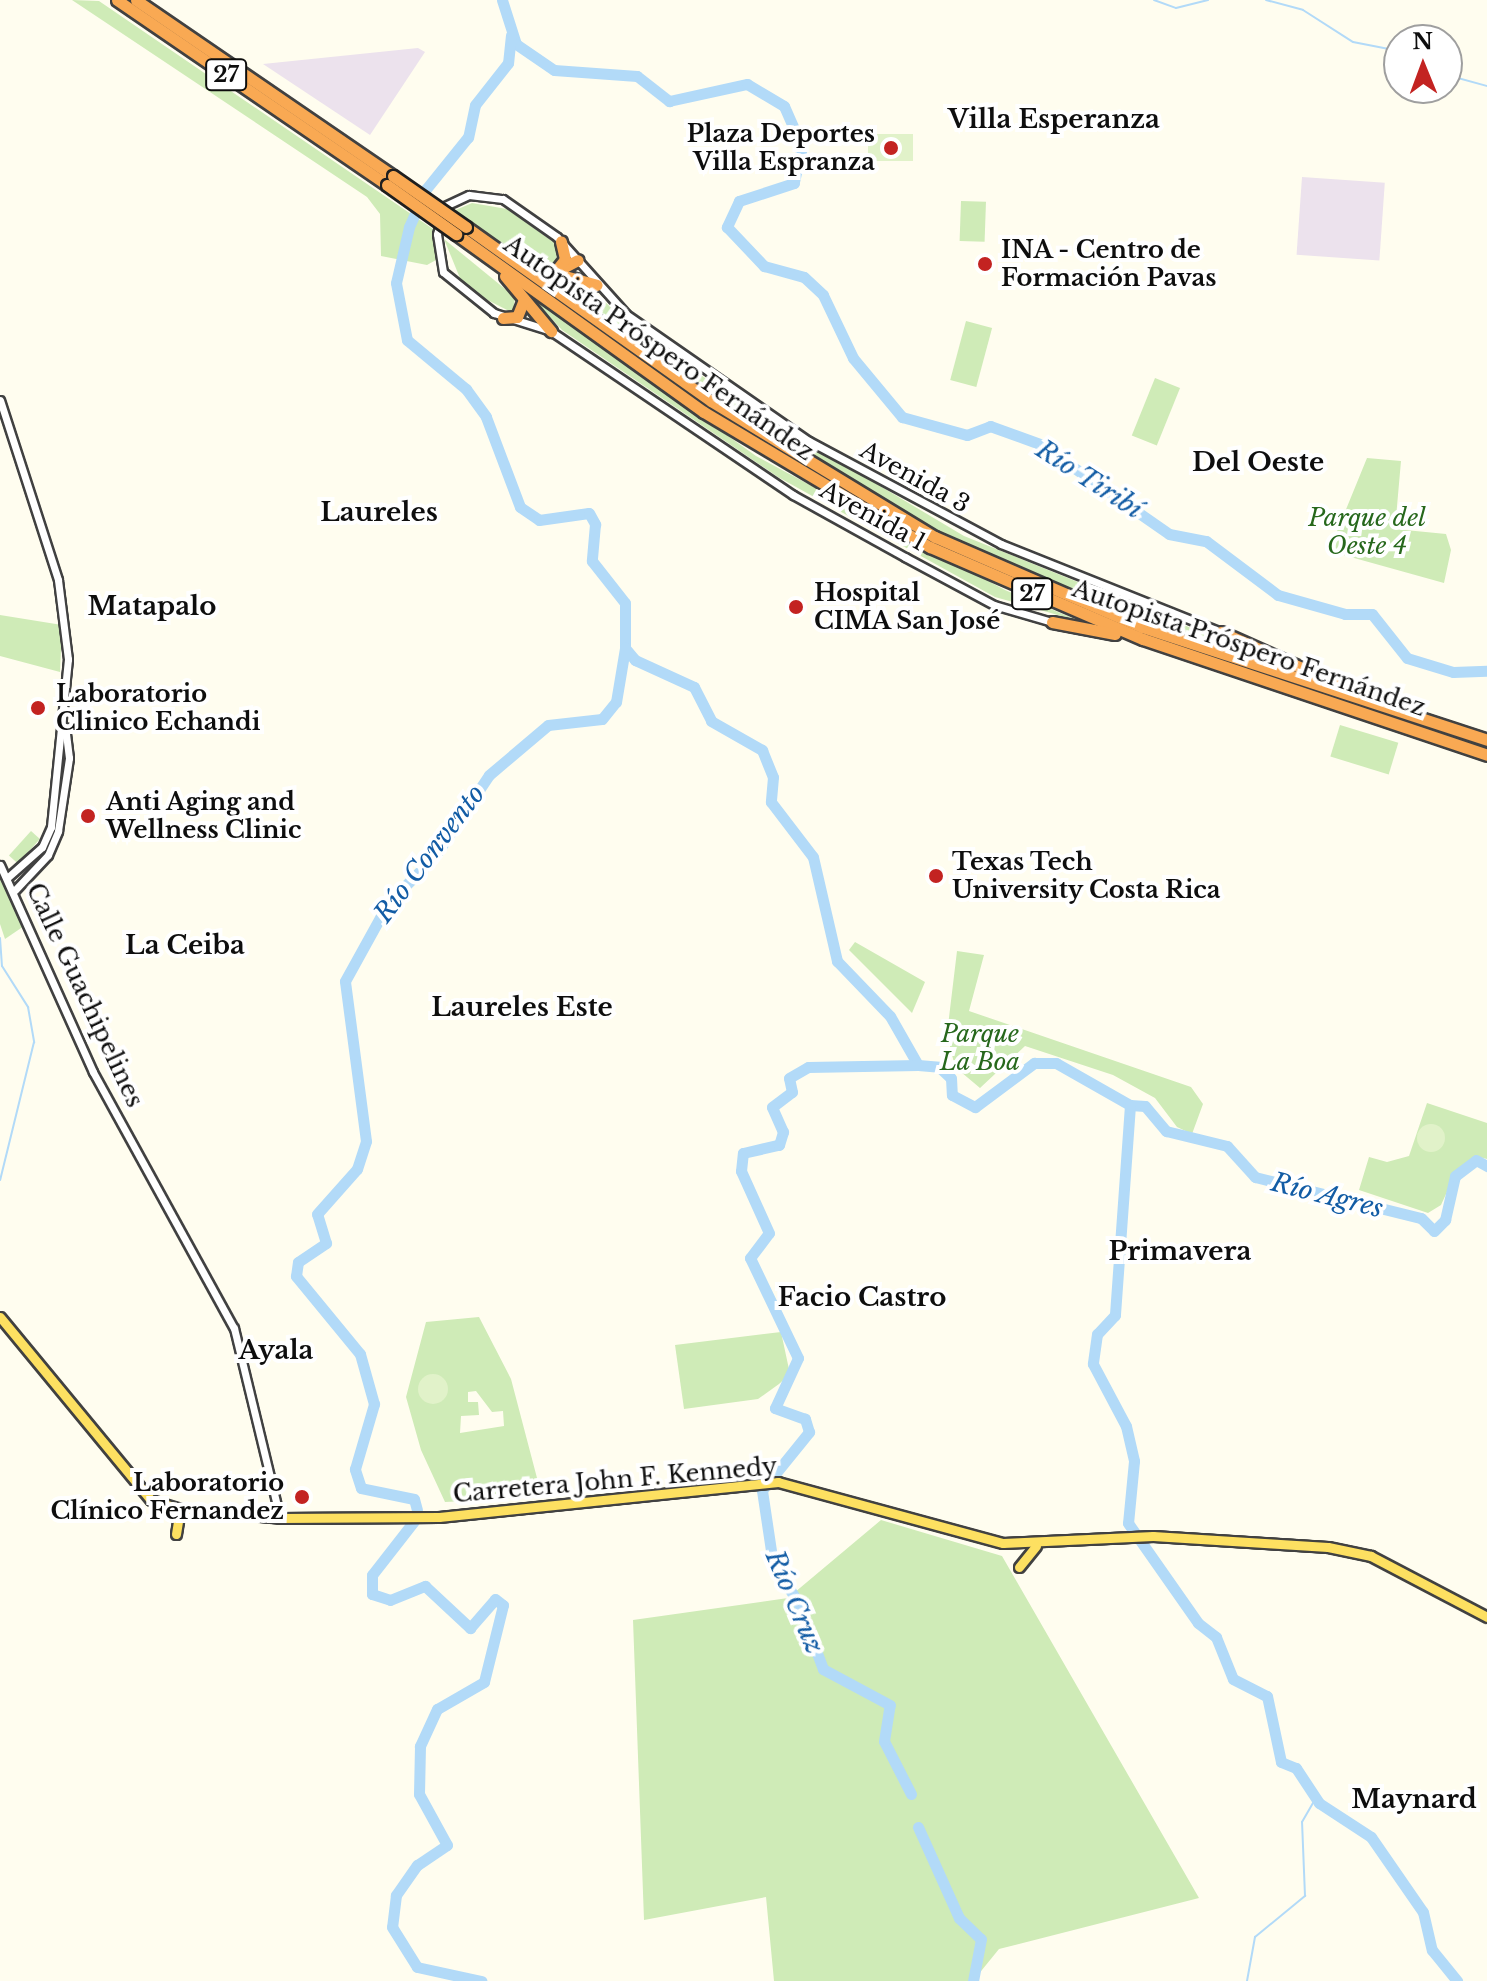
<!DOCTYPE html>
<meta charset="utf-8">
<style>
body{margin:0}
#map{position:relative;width:1487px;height:1981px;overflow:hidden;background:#fffdef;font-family:"Libre Baskerville",serif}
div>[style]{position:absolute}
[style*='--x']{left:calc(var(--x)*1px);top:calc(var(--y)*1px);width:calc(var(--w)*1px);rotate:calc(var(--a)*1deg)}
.industrial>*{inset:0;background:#ece2ed;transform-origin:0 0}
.green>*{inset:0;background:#cfebb7;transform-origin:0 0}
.pitch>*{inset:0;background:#e1f2c9;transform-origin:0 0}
.round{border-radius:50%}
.stream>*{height:2px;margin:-1px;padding:0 1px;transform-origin:1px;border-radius:1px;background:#b2daf8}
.river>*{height:11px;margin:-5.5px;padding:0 5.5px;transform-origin:5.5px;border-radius:5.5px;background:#b2daf8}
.roads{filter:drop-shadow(2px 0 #414141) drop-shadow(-2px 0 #414141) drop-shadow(0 2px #414141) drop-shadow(0 -2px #414141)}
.minor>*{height:7px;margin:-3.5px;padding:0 3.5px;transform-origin:3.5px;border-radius:3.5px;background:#fff}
.major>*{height:9px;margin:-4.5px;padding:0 4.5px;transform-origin:4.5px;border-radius:4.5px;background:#fde061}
.highway>*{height:11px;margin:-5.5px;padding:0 5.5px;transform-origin:5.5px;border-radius:5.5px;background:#f9a953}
.bridges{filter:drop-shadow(2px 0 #1f1f1f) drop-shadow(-2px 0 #1f1f1f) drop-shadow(0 2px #1f1f1f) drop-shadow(0 -2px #1f1f1f)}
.highway-bridge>*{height:11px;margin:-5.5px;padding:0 5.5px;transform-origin:5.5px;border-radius:5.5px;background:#f9a953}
.dots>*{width:22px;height:22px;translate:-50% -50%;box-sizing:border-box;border:4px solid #fff;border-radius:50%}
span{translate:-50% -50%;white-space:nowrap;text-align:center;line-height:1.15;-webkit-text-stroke:8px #fff;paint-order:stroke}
.shield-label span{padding:2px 6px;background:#fff;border:2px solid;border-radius:6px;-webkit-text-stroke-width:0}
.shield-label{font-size:22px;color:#0e0e0e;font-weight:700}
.poi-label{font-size:24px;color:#0e0e0e;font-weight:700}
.right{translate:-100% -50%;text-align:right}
.left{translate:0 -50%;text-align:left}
.street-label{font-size:24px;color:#0e0e0e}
.park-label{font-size:24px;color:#27681c;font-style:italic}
.neighbourhood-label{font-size:26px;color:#0e0e0e;font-weight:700}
.water-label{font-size:26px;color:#125ca5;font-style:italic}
.north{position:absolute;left:1383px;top:24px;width:80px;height:80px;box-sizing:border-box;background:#fff;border:2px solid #9f9f9f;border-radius:50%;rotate:359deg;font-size:22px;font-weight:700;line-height:32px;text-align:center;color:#0e0e0e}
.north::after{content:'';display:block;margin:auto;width:28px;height:36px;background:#c32321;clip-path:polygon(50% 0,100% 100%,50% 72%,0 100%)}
</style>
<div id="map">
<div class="industrial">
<div style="clip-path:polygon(418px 48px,425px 52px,370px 135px,263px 64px)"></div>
<div style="left:1302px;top:177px;width:83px;height:78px;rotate:4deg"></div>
</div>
<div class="green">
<div style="clip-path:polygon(72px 0,99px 1px,433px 229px,436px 260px,427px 265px,381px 256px,380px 214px,367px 197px)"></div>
<div style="left:961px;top:201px;width:25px;height:40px;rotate:2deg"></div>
<div style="clip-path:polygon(472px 203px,507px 209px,559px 246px,554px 269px,531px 263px,451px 212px)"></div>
<div style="clip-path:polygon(444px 239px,515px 297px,513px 313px,464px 288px)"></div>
<div style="clip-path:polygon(549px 277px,587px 285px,633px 328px,744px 405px,964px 536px,1322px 681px,1114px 614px,942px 536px,829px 473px)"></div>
<div style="clip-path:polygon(526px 291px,756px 456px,1005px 590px,1082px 622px,995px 597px,778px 477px,562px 330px)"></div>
<div style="left:966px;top:321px;width:27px;height:61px;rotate:15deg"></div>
<div style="left:1155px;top:378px;width:27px;height:62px;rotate:22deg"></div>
<div style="clip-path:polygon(1367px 458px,1401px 461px,1395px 529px,1446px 534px,1451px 550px,1444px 583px,1329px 551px)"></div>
<div style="clip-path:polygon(0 615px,62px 625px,60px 672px,0 656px)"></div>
<div style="left:1340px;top:725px;width:61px;height:33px;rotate:17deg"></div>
<div style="left:31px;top:831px;width:12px;height:33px;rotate:42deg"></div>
<div style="clip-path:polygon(0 873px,27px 924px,5px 939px,0 924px)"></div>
<div style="clip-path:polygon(855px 942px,925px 982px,912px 1013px,849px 950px)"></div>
<div style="clip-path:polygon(957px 951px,984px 955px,969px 1011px,1191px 1087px,1203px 1104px,1192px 1134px,1177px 1127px,1155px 1098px,1113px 1075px,1025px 1046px,980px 1088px,955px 1067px,947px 1034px)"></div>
<div style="clip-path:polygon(1427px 1103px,1487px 1123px,1487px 1159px,1475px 1156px,1457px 1170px,1441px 1205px,1428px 1213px,1359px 1190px,1369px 1157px,1387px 1162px,1409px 1156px)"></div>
<div style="clip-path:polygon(evenodd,479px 1317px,511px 1379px,542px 1497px,445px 1502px,421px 1450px,406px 1397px,426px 1322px,479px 1317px,476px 1391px,492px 1412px,503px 1411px,504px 1426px,460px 1433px,461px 1416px,479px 1415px,478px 1402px,468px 1402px,468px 1392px,476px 1391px)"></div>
<div style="clip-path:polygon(781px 1332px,790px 1374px,779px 1384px,758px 1399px,684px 1409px,675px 1345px)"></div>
<div style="clip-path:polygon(881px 1520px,1002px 1556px,1199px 1898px,999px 1949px,973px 1981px,774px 1981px,766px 1897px,644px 1920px,633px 1620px,788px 1598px)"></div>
</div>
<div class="pitch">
<div style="left:913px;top:134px;width:27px;height:45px;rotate:90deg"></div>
<div class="round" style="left:1417px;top:1124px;width:28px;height:28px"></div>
<div class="round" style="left:418px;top:1374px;width:30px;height:30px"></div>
</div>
<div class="stream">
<div style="--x:1154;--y:0;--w:23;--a:20"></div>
<div style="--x:1176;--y:8;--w:33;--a:-14"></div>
<div style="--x:1266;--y:0;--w:38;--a:15"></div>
<div style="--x:1303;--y:10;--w:59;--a:32.6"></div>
<div style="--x:1353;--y:42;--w:47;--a:11.1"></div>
<div style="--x:1447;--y:75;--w:41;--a:15.4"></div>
<div style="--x:0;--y:938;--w:28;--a:86"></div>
<div style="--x:2;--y:966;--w:49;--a:57.6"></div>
<div style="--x:28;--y:1007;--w:36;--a:80"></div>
<div style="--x:34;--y:1042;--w:142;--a:103.8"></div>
<div style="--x:1247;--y:1981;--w:45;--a:-79.7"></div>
<div style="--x:1255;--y:1937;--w:65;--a:-39.4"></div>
<div style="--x:1305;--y:1896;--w:74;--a:-92.3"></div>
<div style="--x:1302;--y:1822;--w:28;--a:-60"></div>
</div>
<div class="river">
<div style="--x:502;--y:0;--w:46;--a:72.3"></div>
<div style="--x:516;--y:44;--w:46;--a:34.4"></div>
<div style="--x:554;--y:70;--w:83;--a:4.1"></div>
<div style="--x:637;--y:76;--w:41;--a:38"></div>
<div style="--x:669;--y:101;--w:80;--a:-12.3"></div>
<div style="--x:747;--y:84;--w:43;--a:30.7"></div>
<div style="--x:784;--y:106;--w:45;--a:66.3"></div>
<div style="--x:802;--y:147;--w:37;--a:103"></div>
<div style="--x:794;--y:183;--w:58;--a:161.9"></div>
<div style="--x:739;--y:201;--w:29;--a:115"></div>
<div style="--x:727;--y:227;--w:54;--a:46.5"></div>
<div style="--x:764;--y:266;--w:41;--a:15.4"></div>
<div style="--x:804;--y:277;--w:26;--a:43"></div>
<div style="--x:823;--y:295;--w:70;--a:64.5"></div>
<div style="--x:853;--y:358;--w:77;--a:50.3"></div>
<div style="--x:902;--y:417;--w:67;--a:15.5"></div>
<div style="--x:967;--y:435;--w:25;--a:-21"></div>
<div style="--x:990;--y:426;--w:53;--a:19.8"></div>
<div style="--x:1040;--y:444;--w:157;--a:34.9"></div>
<div style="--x:1169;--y:534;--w:38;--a:11"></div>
<div style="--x:1206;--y:541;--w:90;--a:36.9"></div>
<div style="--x:1278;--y:595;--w:70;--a:15.8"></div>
<div style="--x:1345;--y:614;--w:27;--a:0"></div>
<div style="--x:1372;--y:614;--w:56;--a:51.5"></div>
<div style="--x:1407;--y:658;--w:48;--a:16.9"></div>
<div style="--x:1453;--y:672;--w:34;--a:-2"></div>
<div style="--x:511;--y:35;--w:28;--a:96"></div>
<div style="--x:508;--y:63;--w:53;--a:128.2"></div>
<div style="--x:475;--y:105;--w:33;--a:102"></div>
<div style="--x:468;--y:137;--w:67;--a:128.9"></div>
<div style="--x:426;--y:189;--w:42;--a:114.1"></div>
<div style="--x:409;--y:227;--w:57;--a:103.1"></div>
<div style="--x:396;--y:283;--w:58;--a:79.1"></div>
<div style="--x:407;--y:340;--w:77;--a:39.7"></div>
<div style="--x:466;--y:389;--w:34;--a:54"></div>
<div style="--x:486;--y:417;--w:96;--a:69.3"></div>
<div style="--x:520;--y:507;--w:23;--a:34"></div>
<div style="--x:539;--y:520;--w:50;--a:-8"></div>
<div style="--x:589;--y:513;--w:13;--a:61"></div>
<div style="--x:595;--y:524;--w:37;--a:95"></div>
<div style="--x:592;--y:561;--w:53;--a:51.8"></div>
<div style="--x:625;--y:603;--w:45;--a:90"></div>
<div style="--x:625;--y:648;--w:16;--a:50"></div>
<div style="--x:635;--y:660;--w:65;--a:24.6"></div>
<div style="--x:694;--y:687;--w:38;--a:63"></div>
<div style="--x:711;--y:721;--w:59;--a:29.6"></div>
<div style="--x:762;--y:750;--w:29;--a:68"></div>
<div style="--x:773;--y:777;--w:25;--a:95"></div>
<div style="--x:771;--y:802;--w:69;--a:52.6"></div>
<div style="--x:813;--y:857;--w:107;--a:77"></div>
<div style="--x:837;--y:961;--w:76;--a:46.1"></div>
<div style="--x:890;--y:1016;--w:56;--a:60.3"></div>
<div style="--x:918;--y:1065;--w:21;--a:5"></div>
<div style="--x:939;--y:1067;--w:16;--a:43"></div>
<div style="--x:951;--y:1078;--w:17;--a:87"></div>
<div style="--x:952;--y:1095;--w:26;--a:28"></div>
<div style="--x:975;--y:1107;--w:74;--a:-36.7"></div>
<div style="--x:1034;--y:1063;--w:22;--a:0"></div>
<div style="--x:1056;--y:1063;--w:85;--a:29.6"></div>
<div style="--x:1130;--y:1105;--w:15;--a:4"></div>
<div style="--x:1145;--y:1106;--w:33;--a:50"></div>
<div style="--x:1166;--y:1131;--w:63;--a:13.8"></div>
<div style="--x:1227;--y:1146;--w:42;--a:47.9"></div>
<div style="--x:1255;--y:1177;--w:171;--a:13.9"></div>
<div style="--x:1421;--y:1218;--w:18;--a:45"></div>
<div style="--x:1434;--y:1231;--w:16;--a:-45"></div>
<div style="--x:1445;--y:1220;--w:45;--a:-77.2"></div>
<div style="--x:1455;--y:1176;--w:26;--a:-37"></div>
<div style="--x:1476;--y:1160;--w:13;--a:29"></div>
<div style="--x:1130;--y:1105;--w:211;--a:94.1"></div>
<div style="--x:1115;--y:1315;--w:26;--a:133"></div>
<div style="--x:1097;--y:1334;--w:30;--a:98"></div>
<div style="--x:1093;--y:1364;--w:70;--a:62"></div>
<div style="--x:1126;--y:1426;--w:36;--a:77"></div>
<div style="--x:1134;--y:1461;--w:62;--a:95.5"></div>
<div style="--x:1128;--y:1523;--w:122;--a:55"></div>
<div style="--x:1198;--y:1623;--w:23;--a:38"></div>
<div style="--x:1216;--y:1637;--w:45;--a:68"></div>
<div style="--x:1233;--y:1679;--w:38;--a:27"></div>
<div style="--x:1267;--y:1696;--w:67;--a:78"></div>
<div style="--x:1281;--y:1762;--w:16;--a:22"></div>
<div style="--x:1296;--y:1768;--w:42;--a:56.7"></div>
<div style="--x:1319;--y:1803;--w:62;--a:33.2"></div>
<div style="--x:1371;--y:1837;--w:91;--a:55.3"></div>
<div style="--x:1423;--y:1912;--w:39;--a:77"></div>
<div style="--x:1432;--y:1950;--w:40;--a:51"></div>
<div style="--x:417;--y:1510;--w:11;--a:-105"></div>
<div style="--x:414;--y:1499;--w:54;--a:-168.3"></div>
<div style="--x:361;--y:1488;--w:20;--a:-108"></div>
<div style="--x:355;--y:1469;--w:68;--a:-73.7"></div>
<div style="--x:374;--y:1404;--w:52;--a:-105.6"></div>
<div style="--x:360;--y:1354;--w:101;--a:-129.4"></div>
<div style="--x:296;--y:1276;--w:14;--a:-82"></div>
<div style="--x:298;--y:1262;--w:34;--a:-34"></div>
<div style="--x:326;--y:1243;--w:30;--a:-107"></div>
<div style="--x:317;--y:1214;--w:60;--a:-48.4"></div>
<div style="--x:357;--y:1169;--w:29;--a:-72"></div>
<div style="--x:366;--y:1141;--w:161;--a:-97.5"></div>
<div style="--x:345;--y:981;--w:89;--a:-61.1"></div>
<div style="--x:388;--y:903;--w:66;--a:-45"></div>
<div style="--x:435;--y:856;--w:97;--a:-56.3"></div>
<div style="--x:489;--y:775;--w:77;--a:-40.3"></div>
<div style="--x:548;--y:725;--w:54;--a:-6.3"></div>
<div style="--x:602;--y:719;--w:22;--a:-51"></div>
<div style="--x:616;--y:702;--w:55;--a:-80.5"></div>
<div style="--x:414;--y:1521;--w:68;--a:127.9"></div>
<div style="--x:372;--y:1575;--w:19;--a:90"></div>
<div style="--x:372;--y:1594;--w:19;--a:18"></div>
<div style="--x:390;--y:1600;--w:38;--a:-22"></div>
<div style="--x:425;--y:1586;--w:62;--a:43"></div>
<div style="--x:470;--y:1628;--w:38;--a:-49"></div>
<div style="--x:495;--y:1599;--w:10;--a:37"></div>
<div style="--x:503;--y:1605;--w:79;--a:103.9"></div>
<div style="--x:484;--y:1682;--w:54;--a:150.1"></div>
<div style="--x:437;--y:1709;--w:41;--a:114.7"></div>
<div style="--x:420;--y:1746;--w:48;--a:91.2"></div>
<div style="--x:419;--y:1794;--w:58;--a:61.2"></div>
<div style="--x:447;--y:1845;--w:36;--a:146"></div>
<div style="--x:417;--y:1865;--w:37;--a:125"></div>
<div style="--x:396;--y:1895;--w:32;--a:97"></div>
<div style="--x:392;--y:1927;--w:47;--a:58"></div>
<div style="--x:417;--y:1967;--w:66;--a:12.3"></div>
<div style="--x:911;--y:1794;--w:59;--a:-117"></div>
<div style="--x:884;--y:1741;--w:36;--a:-81"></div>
<div style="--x:890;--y:1705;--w:76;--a:-151.8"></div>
<div style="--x:823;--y:1669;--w:72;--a:-110.5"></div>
<div style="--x:798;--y:1602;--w:45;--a:-123.3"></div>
<div style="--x:773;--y:1564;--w:75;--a:-98.5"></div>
<div style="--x:762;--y:1490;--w:75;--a:-51"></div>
<div style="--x:809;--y:1432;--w:14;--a:-107"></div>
<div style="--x:805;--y:1419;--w:32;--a:-160"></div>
<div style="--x:775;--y:1408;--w:55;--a:-65.3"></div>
<div style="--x:798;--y:1358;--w:111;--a:-115.6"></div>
<div style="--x:750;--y:1258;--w:31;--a:-53"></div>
<div style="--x:769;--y:1233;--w:68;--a:-114.3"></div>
<div style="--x:741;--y:1171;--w:18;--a:-84"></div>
<div style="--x:743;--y:1153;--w:37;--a:-13"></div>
<div style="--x:779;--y:1145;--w:14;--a:-73"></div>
<div style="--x:783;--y:1132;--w:27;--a:-114"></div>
<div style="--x:772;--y:1107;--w:25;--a:-37"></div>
<div style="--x:792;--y:1092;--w:14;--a:-102"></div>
<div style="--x:789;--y:1078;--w:22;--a:-30"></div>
<div style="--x:808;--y:1067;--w:110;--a:-1"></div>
<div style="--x:918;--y:1827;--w:100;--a:65.7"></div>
<div style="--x:959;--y:1918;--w:30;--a:44"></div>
<div style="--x:981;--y:1939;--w:43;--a:100.8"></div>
</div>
<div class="roads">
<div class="minor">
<div style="--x:0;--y:400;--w:189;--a:72.1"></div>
<div style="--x:58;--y:580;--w:80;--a:82.8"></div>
<div style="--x:68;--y:659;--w:169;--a:95.8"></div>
<div style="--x:51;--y:827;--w:22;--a:114"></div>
<div style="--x:42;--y:847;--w:45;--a:138.6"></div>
<div style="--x:1052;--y:622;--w:60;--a:-163.7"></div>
<div style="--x:994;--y:605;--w:101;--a:-151.7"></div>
<div style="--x:905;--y:557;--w:128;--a:-151"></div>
<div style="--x:793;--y:495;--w:292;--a:-145.9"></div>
<div style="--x:551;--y:331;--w:60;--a:-162.5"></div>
<div style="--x:494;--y:313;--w:65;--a:-141.2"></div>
<div style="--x:443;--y:272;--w:38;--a:-99"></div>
<div style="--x:437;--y:234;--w:29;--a:-74"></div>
<div style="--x:445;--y:206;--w:26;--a:-25"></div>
<div style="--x:469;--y:195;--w:34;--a:7"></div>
<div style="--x:503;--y:199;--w:66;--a:35.1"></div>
<div style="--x:557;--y:237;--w:103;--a:48.1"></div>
<div style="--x:626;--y:314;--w:223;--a:34.8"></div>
<div style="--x:809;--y:441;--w:218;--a:28.2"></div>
<div style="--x:1001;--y:544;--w:237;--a:21.8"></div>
<div style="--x:0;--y:865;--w:227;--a:65.8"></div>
<div style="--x:93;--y:1072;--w:292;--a:61.2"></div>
<div style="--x:234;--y:1328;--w:195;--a:76.4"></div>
<div style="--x:15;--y:890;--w:48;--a:-46.7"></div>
<div style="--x:48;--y:855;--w:26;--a:-67"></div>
<div style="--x:58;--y:831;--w:74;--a:-81.4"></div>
<div style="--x:69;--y:758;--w:31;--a:-97"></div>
</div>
<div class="major">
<div style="--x:0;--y:1317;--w:237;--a:50.5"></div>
<div style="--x:151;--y:1500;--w:30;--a:17"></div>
<div style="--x:180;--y:1509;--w:100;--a:5.1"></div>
<div style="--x:280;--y:1518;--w:159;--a:-0.4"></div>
<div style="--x:439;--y:1517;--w:341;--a:-5.9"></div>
<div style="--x:778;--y:1482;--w:233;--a:15.2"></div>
<div style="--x:1003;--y:1543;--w:150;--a:-2.7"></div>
<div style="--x:1153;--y:1536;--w:175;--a:3.6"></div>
<div style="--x:1328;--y:1547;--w:44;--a:11.8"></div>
<div style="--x:1371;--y:1556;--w:131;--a:27.7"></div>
<div style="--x:176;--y:1534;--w:25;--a:-81"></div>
<div style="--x:1019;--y:1567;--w:27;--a:-51"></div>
</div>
<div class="highway">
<div style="--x:117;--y:0;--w:327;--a:34.4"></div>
<div style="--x:136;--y:0;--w:311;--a:34.4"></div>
<div style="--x:466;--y:227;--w:301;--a:35.4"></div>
<div style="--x:711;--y:401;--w:262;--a:31.3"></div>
<div style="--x:935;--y:537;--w:226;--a:23.5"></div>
<div style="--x:1142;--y:627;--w:363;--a:18.1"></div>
<div style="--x:456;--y:234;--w:305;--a:35.7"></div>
<div style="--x:704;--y:412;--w:263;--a:30.9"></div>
<div style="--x:930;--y:547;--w:232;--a:23.4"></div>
<div style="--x:1143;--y:639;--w:363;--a:18.6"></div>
<div style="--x:532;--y:267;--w:67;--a:15.5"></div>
<div style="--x:559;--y:270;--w:21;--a:-28"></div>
<div style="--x:555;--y:272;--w:16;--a:-52"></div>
<div style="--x:565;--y:259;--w:18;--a:-103"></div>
<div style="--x:505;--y:276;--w:72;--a:50.1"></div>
<div style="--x:503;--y:318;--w:14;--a:-4"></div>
<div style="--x:517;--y:317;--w:18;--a:-68"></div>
<div style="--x:1052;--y:622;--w:64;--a:10.8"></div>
<div style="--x:1221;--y:632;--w:158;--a:24"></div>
</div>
</div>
<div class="bridges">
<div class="highway-bridge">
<div style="--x:393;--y:176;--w:89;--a:34.9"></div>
<div style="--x:387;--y:185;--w:85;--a:35.4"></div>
</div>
</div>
<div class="dots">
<div style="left:891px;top:148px;background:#c32321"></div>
<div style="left:985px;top:264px;background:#c32321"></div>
<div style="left:796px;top:607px;background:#c32321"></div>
<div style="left:38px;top:708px;background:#c32321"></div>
<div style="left:88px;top:816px;background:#c32321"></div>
<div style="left:936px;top:876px;background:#c32321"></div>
<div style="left:302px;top:1497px;background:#c32321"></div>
</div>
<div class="shield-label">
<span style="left:226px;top:75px">27</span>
<span style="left:1032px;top:594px">27</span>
</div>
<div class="poi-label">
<span class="right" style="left:875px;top:148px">Plaza Deportes<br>Villa Espranza</span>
<span class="left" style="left:1001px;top:264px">INA - Centro de<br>Formación Pavas</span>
<span class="left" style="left:814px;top:607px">Hospital<br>CIMA San José</span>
<span class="left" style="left:56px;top:708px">Laboratorio<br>Clinico Echandi</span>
<span class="left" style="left:106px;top:816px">Anti Aging and<br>Wellness Clinic</span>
<span class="left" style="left:952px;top:876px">Texas Tech<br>University Costa Rica</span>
<span class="right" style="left:284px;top:1497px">Laboratorio<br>Clínico Fernandez</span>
</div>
<div class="street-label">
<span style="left:659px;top:348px;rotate:35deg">Autopista Próspero Fernández</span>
<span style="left:915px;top:477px;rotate:29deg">Avenida 3</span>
<span style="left:873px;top:516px;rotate:29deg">Avenida 1</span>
<span style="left:1249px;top:648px;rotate:19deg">Autopista Próspero Fernández</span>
<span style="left:85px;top:995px;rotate:65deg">Calle Guachipelines</span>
<span style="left:615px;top:1480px;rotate:-5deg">Carretera John F. Kennedy</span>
</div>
<div class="park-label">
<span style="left:1367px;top:532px">Parque del<br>Oeste 4</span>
<span style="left:980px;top:1048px">Parque<br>La Boa</span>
</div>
<div class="neighbourhood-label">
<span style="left:1054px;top:120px">Villa Esperanza</span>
<span style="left:1258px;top:463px">Del Oeste</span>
<span style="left:379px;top:513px">Laureles</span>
<span style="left:152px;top:607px">Matapalo</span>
<span style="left:185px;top:946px">La Ceiba</span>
<span style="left:522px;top:1008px">Laureles Este</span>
<span style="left:1180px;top:1252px">Primavera</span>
<span style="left:862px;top:1298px">Facio Castro</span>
<span style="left:276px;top:1351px">Ayala</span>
<span style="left:1414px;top:1800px">Maynard</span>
</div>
<div class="water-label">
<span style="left:1089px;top:480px;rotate:33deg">Río Tiribí</span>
<span style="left:430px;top:854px;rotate:-53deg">Río Convento</span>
<span style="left:1327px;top:1196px;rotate:14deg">Río Agres</span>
<span style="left:794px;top:1602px;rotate:67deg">Río Cruz</span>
</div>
<div class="north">N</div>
</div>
